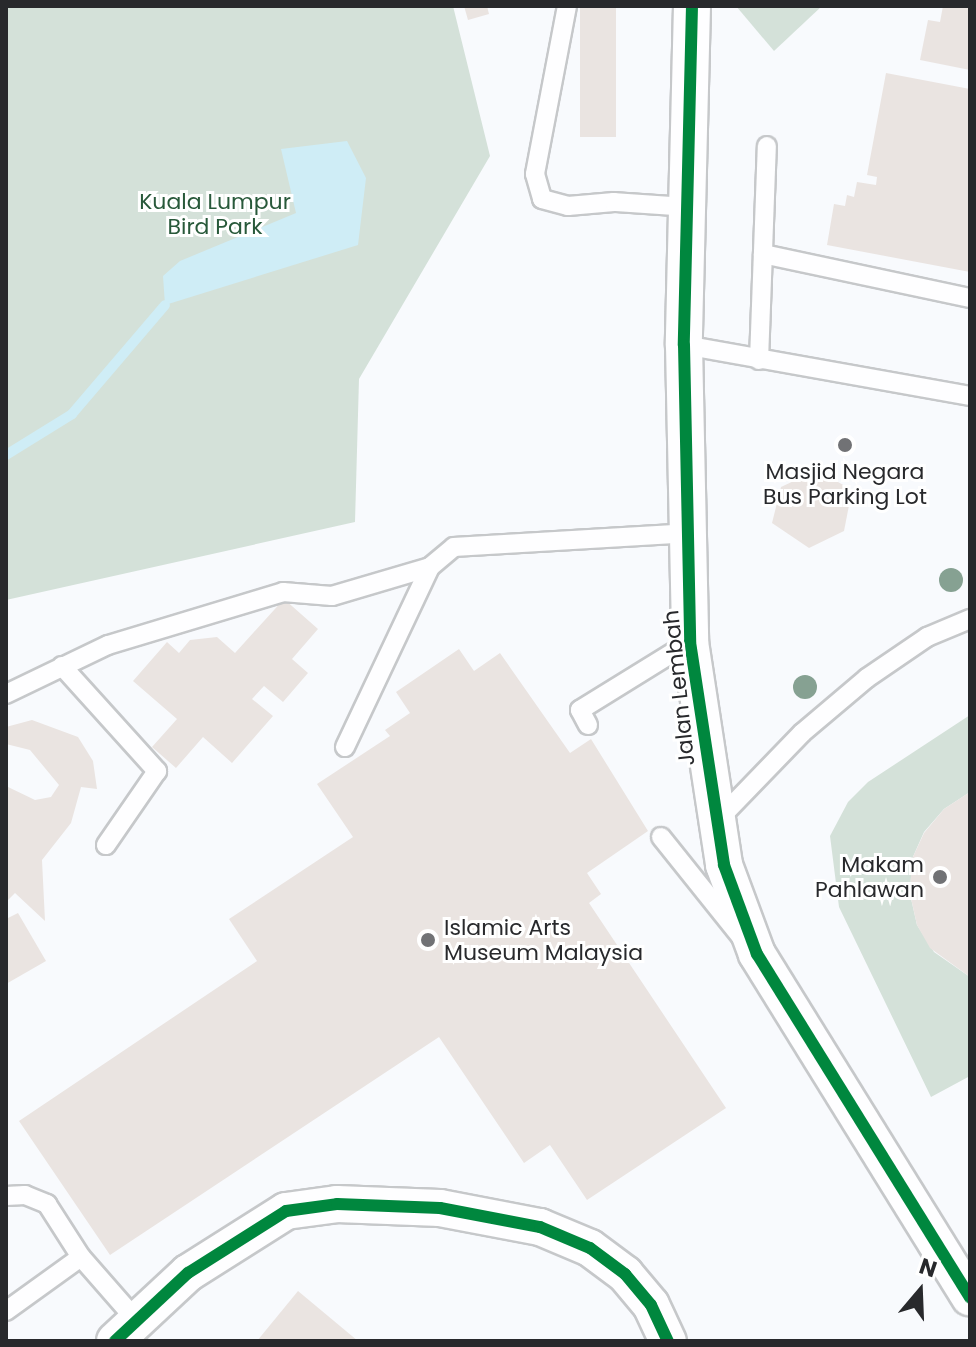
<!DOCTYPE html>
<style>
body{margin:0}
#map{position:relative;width:976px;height:1347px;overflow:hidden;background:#f8fafd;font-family:Poppins,sans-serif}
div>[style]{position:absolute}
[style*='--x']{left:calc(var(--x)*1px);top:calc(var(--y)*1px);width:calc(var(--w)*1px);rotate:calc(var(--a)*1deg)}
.green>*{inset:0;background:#d4e1d9}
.water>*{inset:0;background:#cfedf6}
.stream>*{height:10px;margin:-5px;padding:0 5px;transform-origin:5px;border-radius:5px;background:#cfedf6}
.building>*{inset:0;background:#eae4e1;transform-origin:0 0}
.roads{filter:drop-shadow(2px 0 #c6c8ca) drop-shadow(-2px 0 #c6c8ca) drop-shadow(0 2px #c6c8ca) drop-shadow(0 -2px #c6c8ca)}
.service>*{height:18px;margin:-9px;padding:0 9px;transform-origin:9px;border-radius:9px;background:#fefeff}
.minor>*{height:36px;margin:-18px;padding:0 18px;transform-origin:18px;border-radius:18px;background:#fefeff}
.cycleway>*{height:12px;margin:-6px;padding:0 6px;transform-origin:6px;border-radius:6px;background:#00873e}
.trees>*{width:24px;height:24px;margin:-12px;border-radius:50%;background:#86a192}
.dots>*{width:22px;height:22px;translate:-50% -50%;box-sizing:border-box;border:4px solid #fff;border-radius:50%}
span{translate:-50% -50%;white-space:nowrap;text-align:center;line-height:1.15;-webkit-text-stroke:6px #fff;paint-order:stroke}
.park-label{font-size:22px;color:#28593a}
.poi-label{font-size:22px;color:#28292c}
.right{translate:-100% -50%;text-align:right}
.left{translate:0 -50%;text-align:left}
.street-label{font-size:22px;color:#28292c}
.frame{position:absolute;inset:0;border:8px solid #28292c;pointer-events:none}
.north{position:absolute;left:880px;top:1251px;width:80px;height:80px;-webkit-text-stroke:6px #fff;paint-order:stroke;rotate:19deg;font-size:22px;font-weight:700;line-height:32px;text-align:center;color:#28292c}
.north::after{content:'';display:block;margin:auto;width:28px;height:36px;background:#28292c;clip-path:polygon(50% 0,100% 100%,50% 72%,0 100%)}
</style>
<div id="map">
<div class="green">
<div style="clip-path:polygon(6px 6px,453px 6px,490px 156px,359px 379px,355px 522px,6px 600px)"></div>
<div style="clip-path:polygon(736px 6px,822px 6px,774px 51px)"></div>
<div style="clip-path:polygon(970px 715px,970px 792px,944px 809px,924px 832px,912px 859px,910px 894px,917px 925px,934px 952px,970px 977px,970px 1076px,931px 1097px,839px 907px,830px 836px,848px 802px,868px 782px)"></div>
</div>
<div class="water">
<div style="clip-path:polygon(347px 141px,366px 178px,358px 245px,165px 305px,163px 276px,180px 261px,296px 213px,281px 149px)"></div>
</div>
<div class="stream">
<div style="--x:6;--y:455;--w:78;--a:-31.8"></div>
<div style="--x:72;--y:414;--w:143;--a:-49.5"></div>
</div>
<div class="building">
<div style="clip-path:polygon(464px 6px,487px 6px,489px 14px,468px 20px)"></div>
<div style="left:580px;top:6px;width:36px;height:131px"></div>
<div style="clip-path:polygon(943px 6px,970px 6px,970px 70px,920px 60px,928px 20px,940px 22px)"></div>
<div style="clip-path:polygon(886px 73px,970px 89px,970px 272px,827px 245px,834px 204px,845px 206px,847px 195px,854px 197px,857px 182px,876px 185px,877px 177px,867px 175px)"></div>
<div style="clip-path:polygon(817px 470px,852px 490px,844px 531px,809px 548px,772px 523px,781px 487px)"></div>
<div style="clip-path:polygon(284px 599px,318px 629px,292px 659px,308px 673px,283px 702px,264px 686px,252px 699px,273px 716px,232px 763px,203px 737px,176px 768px,152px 747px,177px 719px,133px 681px,167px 642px,179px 653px,190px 640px,217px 637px,235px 653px)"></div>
<div style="clip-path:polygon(459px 649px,474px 671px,500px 653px,570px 753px,591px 739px,648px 831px,587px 873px,601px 894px,589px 903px,726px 1108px,587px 1200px,550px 1145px,524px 1163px,439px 1037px,110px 1255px,19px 1121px,257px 961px,229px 919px,353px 837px,317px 784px,390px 736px,385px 730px,410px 713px,396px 692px)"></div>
<div style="clip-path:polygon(32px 720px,78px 737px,93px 761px,97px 789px,81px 787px,71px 823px,42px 860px,45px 921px,15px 893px,6px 902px,6px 786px,35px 800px,51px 797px,59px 785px,30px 750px,6px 744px,6px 727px)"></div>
<div style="clip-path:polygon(970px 792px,970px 977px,930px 948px,917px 925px,910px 894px,912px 859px,924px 833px,944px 809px)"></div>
<div style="clip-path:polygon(18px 913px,46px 961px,6px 984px,6px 919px)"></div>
<div style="clip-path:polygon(298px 1291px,358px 1341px,257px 1341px)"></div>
</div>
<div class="roads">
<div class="service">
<div style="--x:567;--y:6;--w:171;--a:100.8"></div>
<div style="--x:535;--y:174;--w:26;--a:74"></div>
<div style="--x:542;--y:199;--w:27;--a:15"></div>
<div style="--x:568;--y:206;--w:46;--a:-5"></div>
<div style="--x:614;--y:202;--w:74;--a:3.9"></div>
<div style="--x:763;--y:254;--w:212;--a:12"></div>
<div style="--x:684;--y:345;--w:291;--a:10.1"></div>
<div style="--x:759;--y:360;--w:214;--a:-87.9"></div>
<div style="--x:62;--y:666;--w:142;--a:47.9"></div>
<div style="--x:157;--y:771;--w:90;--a:124.6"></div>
<div style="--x:6;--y:694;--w:113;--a:-25.7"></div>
<div style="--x:108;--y:645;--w:183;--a:-16.8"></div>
<div style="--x:283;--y:592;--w:49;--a:4.7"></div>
<div style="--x:332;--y:596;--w:102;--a:-16.5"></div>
<div style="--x:588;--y:725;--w:17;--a:-118"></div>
<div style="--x:580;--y:710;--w:129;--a:-31.7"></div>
<div style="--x:345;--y:747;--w:199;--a:-64.7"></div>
<div style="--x:430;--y:567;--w:31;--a:-40"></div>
<div style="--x:454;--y:547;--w:233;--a:-3.4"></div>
<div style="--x:718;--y:820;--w:121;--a:-46"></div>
<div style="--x:802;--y:733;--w:85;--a:-40.2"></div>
<div style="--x:867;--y:678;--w:73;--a:-34.3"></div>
<div style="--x:927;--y:637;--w:47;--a:-22.7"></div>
<div style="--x:661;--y:837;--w:128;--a:51.3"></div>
<div style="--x:6;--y:1196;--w:19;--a:-3"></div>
<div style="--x:25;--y:1195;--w:24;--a:22"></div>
<div style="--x:47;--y:1204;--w:63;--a:57.3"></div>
<div style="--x:81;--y:1257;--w:85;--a:48.8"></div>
<div style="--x:6;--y:1311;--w:92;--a:-35.8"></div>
</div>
<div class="minor">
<div style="--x:692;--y:6;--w:339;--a:91.4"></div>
<div style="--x:684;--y:345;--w:297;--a:88.8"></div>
<div style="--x:690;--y:642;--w:226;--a:81.3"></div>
<div style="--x:724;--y:865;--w:95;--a:69.7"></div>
<div style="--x:757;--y:954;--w:404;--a:58.2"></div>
<div style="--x:115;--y:1341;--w:100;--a:-43"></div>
<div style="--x:188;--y:1273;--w:116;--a:-32.3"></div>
<div style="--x:286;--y:1211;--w:51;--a:-7.8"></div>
<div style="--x:337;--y:1204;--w:103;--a:2.2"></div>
<div style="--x:440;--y:1208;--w:102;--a:10.8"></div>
<div style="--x:540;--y:1227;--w:54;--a:22.8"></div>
<div style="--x:590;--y:1248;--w:44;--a:36.6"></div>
<div style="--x:625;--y:1274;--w:40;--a:50"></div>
<div style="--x:651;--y:1305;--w:40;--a:65"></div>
</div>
</div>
<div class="cycleway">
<div style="--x:692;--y:6;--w:339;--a:91.4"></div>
<div style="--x:684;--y:345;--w:297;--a:88.8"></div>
<div style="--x:690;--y:642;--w:226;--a:81.3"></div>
<div style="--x:724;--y:865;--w:95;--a:69.7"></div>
<div style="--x:757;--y:954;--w:404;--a:58.2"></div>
<div style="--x:115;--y:1341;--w:100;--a:-43"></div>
<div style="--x:188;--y:1273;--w:116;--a:-32.3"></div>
<div style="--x:286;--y:1211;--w:51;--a:-7.8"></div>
<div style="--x:337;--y:1204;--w:103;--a:2.2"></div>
<div style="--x:440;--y:1208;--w:102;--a:10.8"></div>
<div style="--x:540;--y:1227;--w:54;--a:22.8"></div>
<div style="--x:590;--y:1248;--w:44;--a:36.6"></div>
<div style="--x:625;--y:1274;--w:40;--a:50"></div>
<div style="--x:651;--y:1305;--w:40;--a:65"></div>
</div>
<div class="trees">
<div style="left:951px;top:580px"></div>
<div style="left:805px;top:687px"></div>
</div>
<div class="dots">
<div style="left:845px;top:445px;background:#717275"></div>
<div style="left:940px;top:877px;background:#717275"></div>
<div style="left:428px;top:940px;background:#717275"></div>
</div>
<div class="park-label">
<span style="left:215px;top:214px">Kuala Lumpur<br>Bird Park</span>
</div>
<div class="poi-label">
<span style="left:845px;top:484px">Masjid Negara<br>Bus Parking Lot</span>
<span class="right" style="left:924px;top:877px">Makam<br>Pahlawan</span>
<span class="left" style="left:444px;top:940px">Islamic Arts<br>Museum Malaysia</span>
</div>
<div class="street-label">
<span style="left:679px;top:688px;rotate:-96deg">Jalan Lembah</span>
</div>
<div class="frame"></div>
<div class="north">N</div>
</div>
